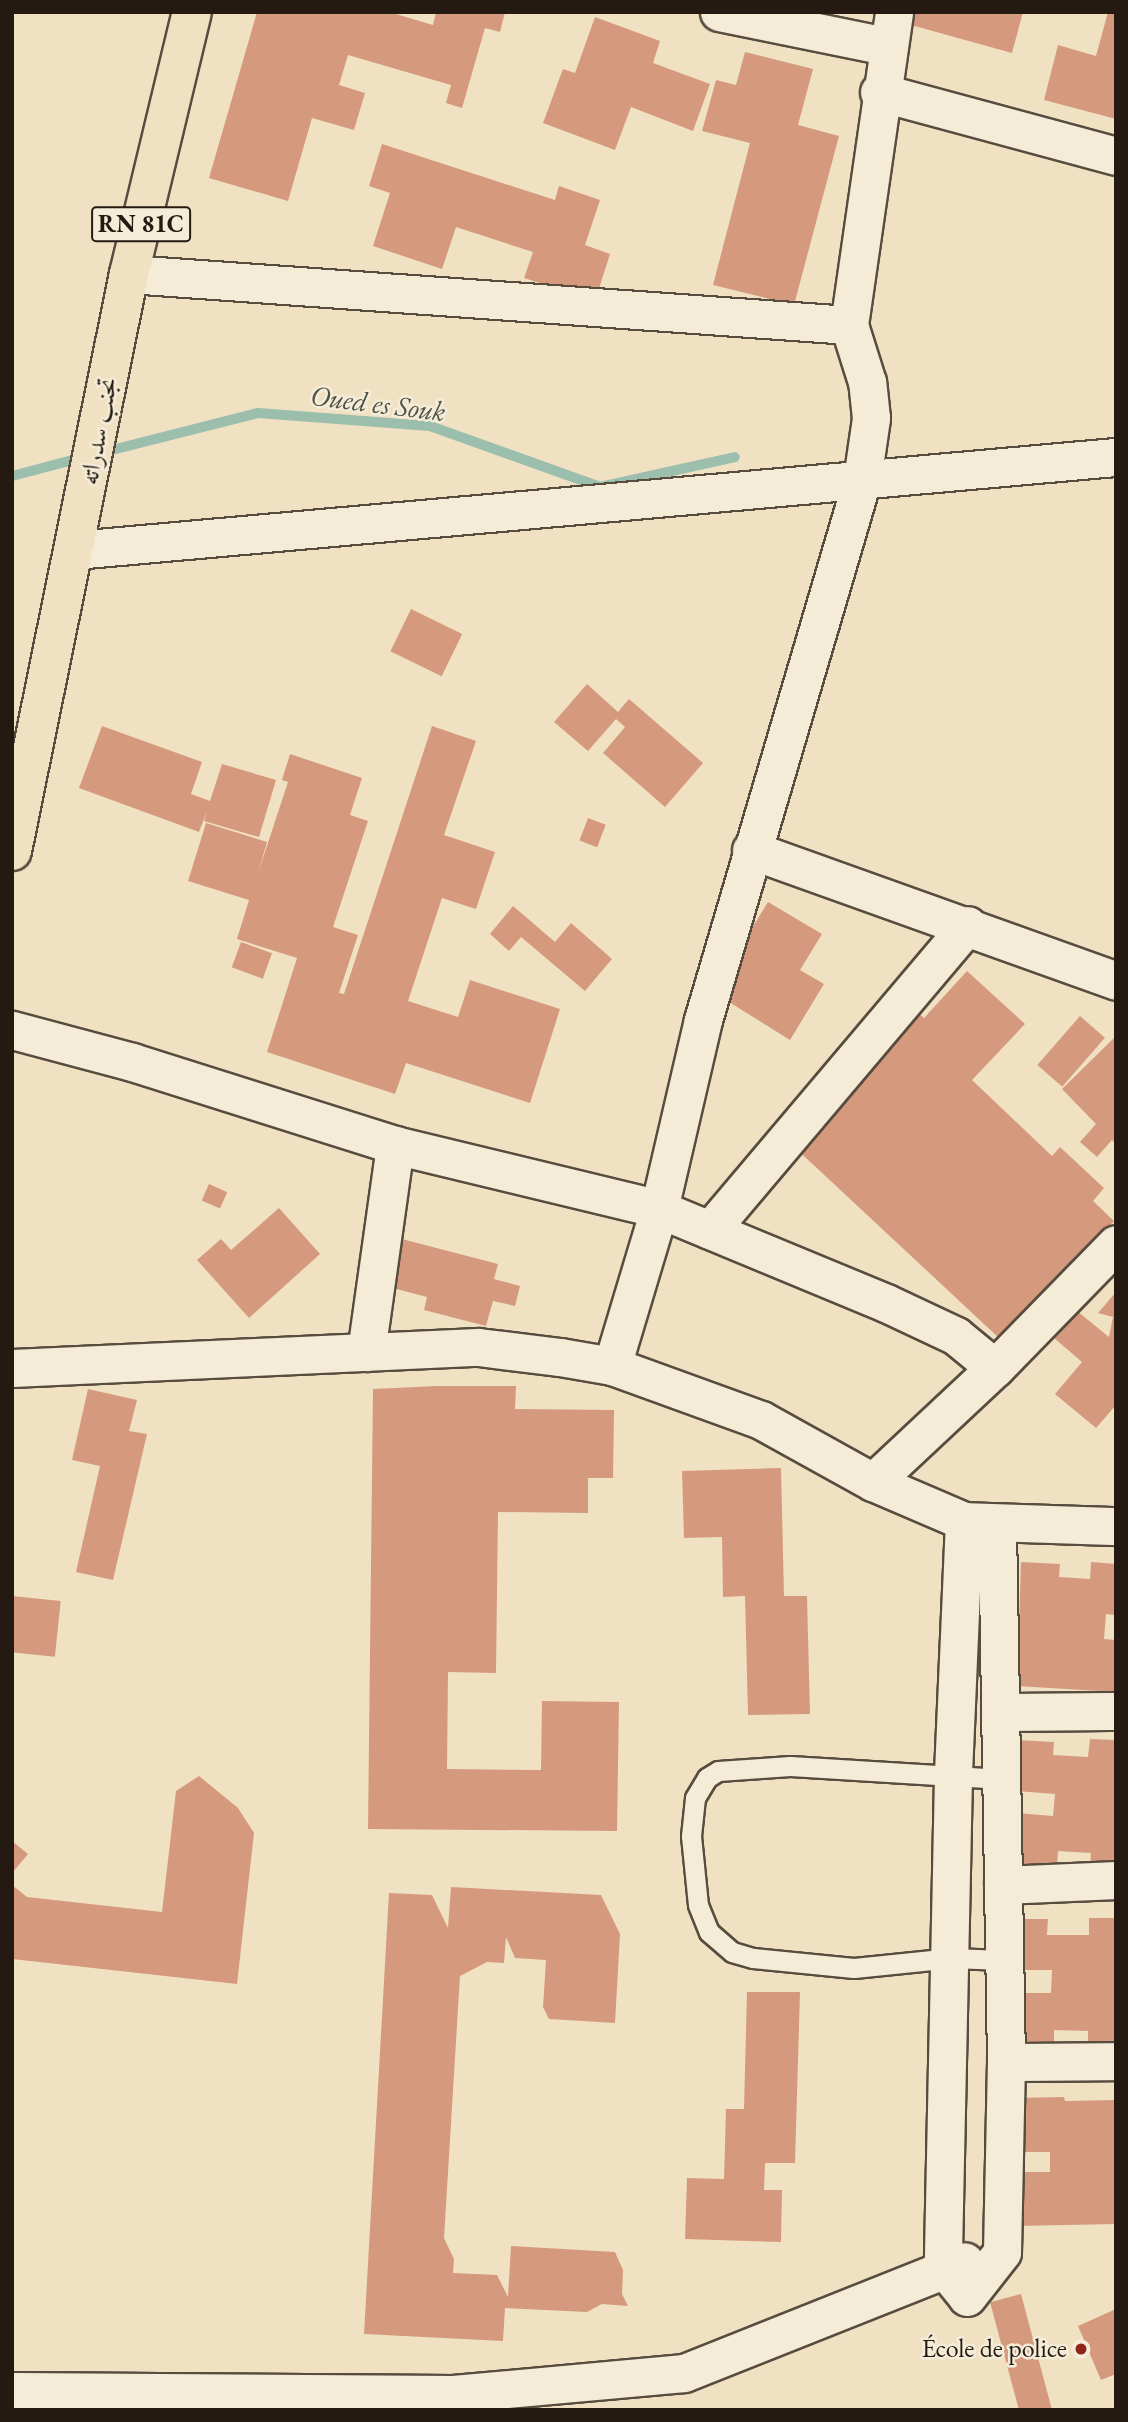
<!DOCTYPE html>
<meta charset="utf-8">
<style>
body{margin:0}
#map{position:relative;width:1128px;height:2422px;overflow:hidden;background:#f0e1c3;font-family:"EB Garamond",Amiri,serif}
div>[style]{position:absolute}
[style*='--x']{left:calc(var(--x)*1px);top:calc(var(--y)*1px);width:calc(var(--w)*1px);rotate:calc(var(--a)*1deg)}
.stream>*{height:10px;margin:-5px;padding:0 5px;transform-origin:5px;border-radius:5px;background:#9bbead}
.building>*{inset:0;background:#d59a7d;transform-origin:0 0}
.roads{filter:drop-shadow(2px 0 #574c3e) drop-shadow(-2px 0 #574c3e) drop-shadow(0 2px #574c3e) drop-shadow(0 -2px #574c3e)}
.lane>*{height:19px;margin:-9.5px;padding:0 9.5px;transform-origin:9.5px;border-radius:9.5px;background:#f5ecd8}
.street>*{height:37px;margin:-18.5px;padding:0 18.5px;transform-origin:18.5px;border-radius:18.5px;background:#f5ecd8}
.highway>*{height:38px;margin:-19px;padding:0 19px;transform-origin:19px;border-radius:19px;background:#f0e1c3}
.dots>*{width:19px;height:19px;translate:-50% -50%;box-sizing:border-box;border:4px solid #f5ecd8;border-radius:50%}
span{translate:-50% -50%;white-space:nowrap;text-align:center;line-height:1.15;-webkit-text-stroke:5px #f5ecd8;paint-order:stroke}
.shield-label span{padding:2px 5px;background:#f5ecd8;border:2px solid;border-radius:5px;-webkit-text-stroke-width:0}
.shield-label{font-size:24px;color:#241a11;font-weight:700}
.street-label{font-size:26px;color:#241a11}
.poi-label{font-size:26px;color:#241a11}
.right{translate:-100% -50%;text-align:right}
.water-label{font-size:28px;color:#4e5348;font-style:italic}
.frame{position:absolute;inset:0;border:14px solid #241a11;pointer-events:none}
</style>
<div id="map">
<div class="stream">
<div style="--x:100;--y:453;--w:163;--a:-14.2"></div>
<div style="--x:258;--y:413;--w:172;--a:4.3"></div>
<div style="--x:430;--y:426;--w:181;--a:19.7"></div>
<div style="--x:600;--y:487;--w:138;--a:-12.5"></div>
<div style="--x:12;--y:476;--w:74;--a:-14.8"></div>
</div>
<div class="building">
<div style="clip-path:polygon(257px 12px,389px 12px,433px 25px,436px 12px,505px 12px,500px 32px,485px 28px,462px 108px,446px 103px,451px 85px,348px 55px,339px 85px,365px 93px,354px 130px,312px 118px,288px 201px,209px 178px)"></div>
<div style="clip-path:polygon(895px 12px,1023px 12px,1012px 53px,893px 20px)"></div>
<div style="clip-path:polygon(1108px 12px,1116px 12px,1116px 119px,1044px 100px,1058px 45px,1096px 56px)"></div>
<div style="clip-path:polygon(595px 17px,660px 41px,653px 63px,710px 84px,693px 131px,631px 107px,615px 150px,543px 123px,563px 69px,575px 73px)"></div>
<div style="clip-path:polygon(745px 52px,813px 69px,798px 125px,839px 136px,794px 305px,713px 285px,750px 143px,702px 131px,716px 80px,736px 85px)"></div>
<div style="clip-path:polygon(382px 144px,555px 200px,559px 186px,600px 200px,585px 245px,610px 254px,595px 301px,524px 278px,533px 252px,456px 227px,442px 269px,373px 246px,390px 193px,369px 186px)"></div>
<div style="left:411px;top:609px;width:57px;height:47px;rotate:26deg"></div>
<div style="clip-path:polygon(587px 684px,618px 712px,629px 699px,703px 763px,665px 807px,603px 753px,625px 727px,616px 719px,588px 751px,554px 722px)"></div>
<div style="clip-path:polygon(102px 726px,202px 762px,191px 794px,210px 801px,222px 764px,276px 780px,259px 837px,204px 821px,207px 811px,199px 832px,79px 788px)"></div>
<div style="clip-path:polygon(432px 726px,476px 741px,444px 835px,495px 852px,476px 909px,442px 898px,408px 1001px,458px 1017px,470px 980px,560px 1009px,530px 1103px,406px 1063px,395px 1094px,267px 1052px,297px 958px,237px 939px,249px 900px,188px 881px,206px 823px,267px 842px,258px 873px,288px 782px,282px 780px,290px 754px,362px 778px,350px 815px,368px 821px,333px 927px,358px 935px,339px 993px,344px 994px)"></div>
<div style="left:588px;top:818px;width:19px;height:24px;rotate:21deg"></div>
<div style="clip-path:polygon(768px 902px,822px 934px,800px 970px,824px 984px,790px 1040px,713px 992px)"></div>
<div style="clip-path:polygon(513px 906px,555px 942px,571px 923px,612px 959px,585px 991px,521px 937px,509px 951px,490px 934px)"></div>
<div style="left:241px;top:942px;width:33px;height:27px;rotate:20deg"></div>
<div style="clip-path:polygon(967px 971px,1025px 1024px,972px 1080px,1052px 1156px,1060px 1147px,1104px 1188px,1093px 1201px,1114px 1221px,999px 1338px,790px 1143px,915px 1010px,924px 1018px)"></div>
<div style="left:1080px;top:1016px;width:33px;height:65px;rotate:41deg"></div>
<div style="clip-path:polygon(1116px 1036px,1116px 1144px,1112px 1140px,1097px 1157px,1080px 1142px,1096px 1124px,1062px 1089px)"></div>
<div style="left:209px;top:1184px;width:20px;height:18px;rotate:24deg"></div>
<div style="clip-path:polygon(279px 1208px,320px 1254px,249px 1318px,197px 1260px,221px 1239px,231px 1250px)"></div>
<div style="clip-path:polygon(398px 1238px,498px 1264px,494px 1279px,520px 1286px,515px 1306px,493px 1301px,486px 1326px,424px 1310px,427px 1297px,385px 1286px)"></div>
<div style="clip-path:polygon(1116px 1292px,1116px 1405px,1096px 1428px,1055px 1394px,1082px 1362px,1054px 1338px,1077px 1311px,1109px 1337px,1113px 1317px,1098px 1313px)"></div>
<div style="clip-path:polygon(437px 1386px,516px 1386px,515px 1409px,614px 1410px,613px 1478px,588px 1478px,588px 1513px,498px 1512px,496px 1673px,448px 1672px,447px 1769px,541px 1770px,542px 1701px,619px 1702px,617px 1831px,368px 1829px,373px 1389px)"></div>
<div style="clip-path:polygon(88px 1389px,137px 1400px,129px 1431px,147px 1434px,113px 1580px,76px 1572px,100px 1466px,72px 1460px)"></div>
<div style="clip-path:polygon(781px 1468px,784px 1596px,807px 1596px,810px 1714px,748px 1715px,745px 1596px,723px 1597px,722px 1537px,684px 1538px,682px 1471px)"></div>
<div style="clip-path:polygon(1021px 1562px,1060px 1564px,1059px 1577px,1090px 1579px,1091px 1562px,1116px 1564px,1116px 1615px,1106px 1614px,1104px 1639px,1116px 1640px,1116px 1692px,1017px 1686px)"></div>
<div style="left:12px;top:1596px;width:49px;height:56px;rotate:6deg"></div>
<div style="clip-path:polygon(1090px 1739px,1116px 1740px,1116px 1867px,1090px 1866px,1091px 1853px,1058px 1851px,1057px 1866px,1014px 1864px,1017px 1813px,1053px 1816px,1055px 1794px,1015px 1791px,1017px 1740px,1054px 1742px,1053px 1755px,1088px 1757px)"></div>
<div style="clip-path:polygon(199px 1776px,238px 1808px,254px 1833px,237px 1984px,12px 1959px,12px 1885px,27px 1897px,162px 1912px,176px 1791px)"></div>
<div style="clip-path:polygon(12px 1841px,28px 1854px,12px 1873px)"></div>
<div style="clip-path:polygon(451px 1887px,601px 1895px,620px 1934px,615px 2023px,549px 2019px,543px 2007px,546px 1960px,515px 1958px,506px 1937px,504px 1963px,487px 1962px,460px 1976px,444px 2238px,454px 2259px,453px 2273px,497px 2275px,508px 2297px,511px 2246px,615px 2252px,623px 2270px,622px 2294px,628px 2306px,602px 2304px,587px 2312px,505px 2308px,503px 2341px,364px 2334px,389px 1893px,432px 1895px,448px 1928px)"></div>
<div style="clip-path:polygon(1089px 1918px,1116px 1918px,1116px 2047px,1088px 2047px,1088px 2031px,1054px 2030px,1054px 2045px,1012px 2044px,1014px 1993px,1051px 1993px,1052px 1970px,1013px 1970px,1014px 1919px,1048px 1919px,1047px 1935px,1089px 1935px)"></div>
<div style="clip-path:polygon(747px 1992px,800px 1992px,795px 2163px,765px 2163px,764px 2190px,782px 2190px,781px 2242px,685px 2239px,687px 2178px,724px 2179px,726px 2109px,744px 2109px)"></div>
<div style="clip-path:polygon(1064px 2097px,1065px 2101px,1116px 2100px,1116px 2224px,1012px 2226px,1011px 2172px,1050px 2172px,1050px 2152px,1016px 2152px,1015px 2098px)"></div>
<div style="left:1021px;top:2294px;width:120px;height:32px;rotate:75deg"></div>
<div style="clip-path:polygon(1116px 2309px,1116px 2374px,1101px 2380px,1078px 2326px)"></div>
</div>
<div class="roads">
<div class="lane">
<div style="--x:1002;--y:1779;--w:212;--a:-176.5"></div>
<div style="--x:790;--y:1766;--w:72;--a:176"></div>
<div style="--x:718;--y:1771;--w:13;--a:148"></div>
<div style="--x:707;--y:1778;--w:23;--a:121"></div>
<div style="--x:695;--y:1798;--w:38;--a:96"></div>
<div style="--x:691;--y:1836;--w:69;--a:84.2"></div>
<div style="--x:698;--y:1905;--w:29;--a:68"></div>
<div style="--x:709;--y:1932;--w:30;--a:41"></div>
<div style="--x:732;--y:1952;--w:22;--a:16"></div>
<div style="--x:753;--y:1958;--w:101;--a:5.7"></div>
<div style="--x:854;--y:1968;--w:98;--a:-5.9"></div>
<div style="--x:951;--y:1958;--w:53;--a:2.2"></div>
</div>
<div class="street">
<div style="--x:719;--y:12;--w:170;--a:11.5"></div>
<div style="--x:879;--y:92;--w:245;--a:15.1"></div>
<div style="--x:129;--y:274;--w:722;--a:4.05"></div>
<div style="--x:849;--y:325;--w:316;--a:-81.8"></div>
<div style="--x:75;--y:550;--w:1045;--a:-5.11"></div>
<div style="--x:751;--y:850;--w:388;--a:19.7"></div>
<div style="--x:12;--y:1030;--w:124;--a:14.9"></div>
<div style="--x:132;--y:1062;--w:276;--a:17.5"></div>
<div style="--x:395;--y:1145;--w:272;--a:13.6"></div>
<div style="--x:659;--y:1209;--w:246;--a:22.5"></div>
<div style="--x:886;--y:1303;--w:77;--a:25.2"></div>
<div style="--x:956;--y:1336;--w:50;--a:39.4"></div>
<div style="--x:710;--y:1230;--w:399;--a:-49.8"></div>
<div style="--x:366;--y:1352;--w:209;--a:-82"></div>
<div style="--x:612;--y:1366;--w:164;--a:-73.3"></div>
<div style="--x:659;--y:1209;--w:194;--a:-76.9"></div>
<div style="--x:703;--y:1020;--w:563;--a:-73.59"></div>
<div style="--x:862;--y:480;--w:63;--a:-81.7"></div>
<div style="--x:871;--y:418;--w:36;--a:-96"></div>
<div style="--x:867;--y:382;--w:60;--a:-107.5"></div>
<div style="--x:12;--y:1368;--w:466;--a:-2.6"></div>
<div style="--x:478;--y:1347;--w:83;--a:7"></div>
<div style="--x:560;--y:1357;--w:53;--a:9.8"></div>
<div style="--x:612;--y:1366;--w:158;--a:19.9"></div>
<div style="--x:761;--y:1420;--w:128;--a:29"></div>
<div style="--x:873;--y:1482;--w:99;--a:23.2"></div>
<div style="--x:964;--y:1521;--w:152;--a:1.9"></div>
<div style="--x:873;--y:1482;--w:167;--a:-43.1"></div>
<div style="--x:995;--y:1368;--w:173;--a:-45.7"></div>
<div style="--x:964;--y:1521;--w:255;--a:92.5"></div>
<div style="--x:953;--y:1776;--w:491;--a:91.2"></div>
<div style="--x:943;--y:2267;--w:38;--a:51"></div>
<div style="--x:967;--y:2297;--w:57;--a:-52.1"></div>
<div style="--x:1002;--y:2252;--w:190;--a:-88.8"></div>
<div style="--x:1006;--y:2062;--w:539;--a:-90.96"></div>
<div style="--x:1001;--y:1712;--w:115;--a:-0.5"></div>
<div style="--x:1003;--y:1885;--w:113;--a:-2.5"></div>
<div style="--x:1006;--y:2062;--w:110;--a:-0.5"></div>
<div style="--x:12;--y:2391;--w:441;--a:0.4"></div>
<div style="--x:453;--y:2394;--w:232;--a:-5.2"></div>
<div style="--x:684;--y:2373;--w:302;--a:-21.7"></div>
</div>
<div class="highway">
<div style="--x:12;--y:851;--w:589;--a:-78.54"></div>
<div style="--x:129;--y:274;--w:269;--a:-76.5"></div>
</div>
</div>
<div class="dots">
<div style="left:1081px;top:2349px;background:#8f2418"></div>
</div>
<div class="shield-label">
<span style="left:141px;top:224px">RN 81C</span>
</div>
<div class="street-label">
<span style="left:99px;top:431px;rotate:-79deg">تجنب سدراته</span>
</div>
<div class="poi-label">
<span class="right" style="left:1067px;top:2349px">École de police</span>
</div>
<div class="water-label">
<span style="left:378px;top:403px;rotate:7deg">Oued es Souk</span>
</div>
<div class="frame"></div>
</div>
